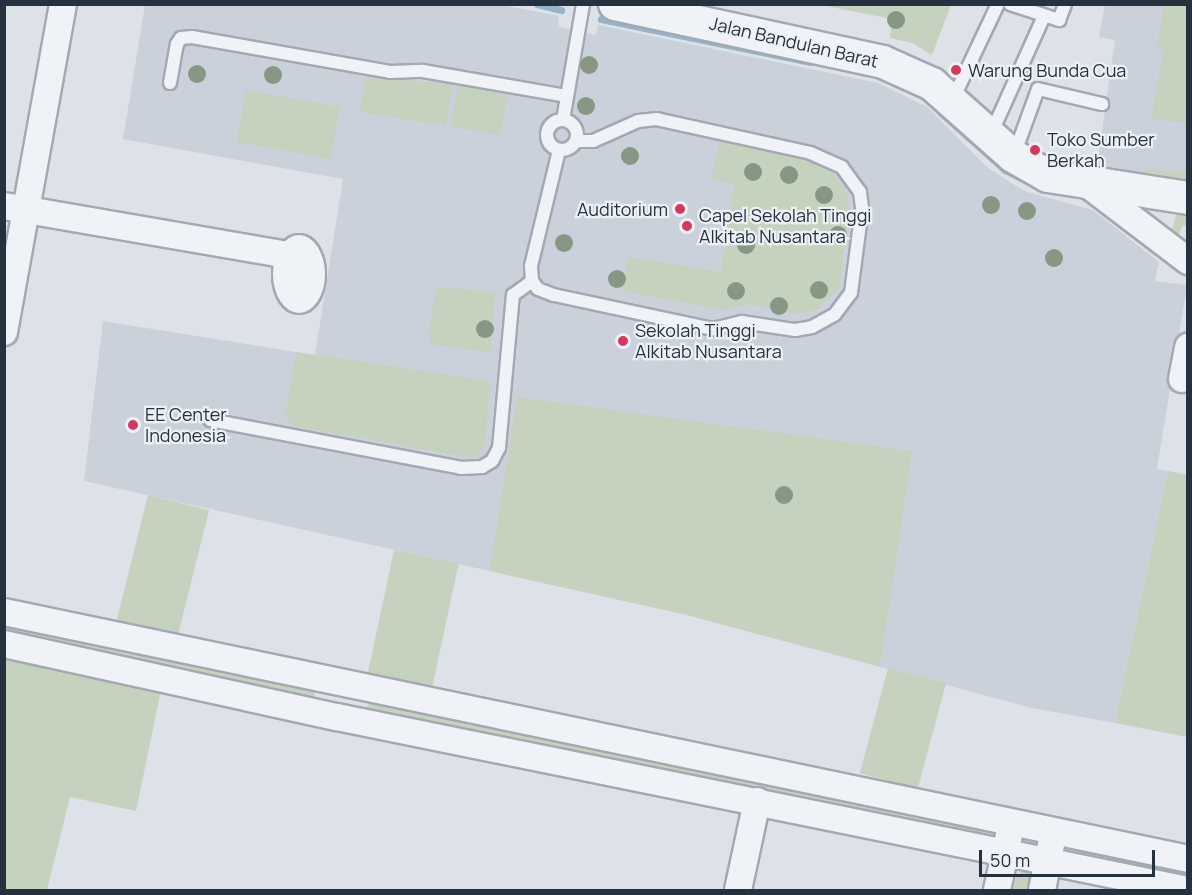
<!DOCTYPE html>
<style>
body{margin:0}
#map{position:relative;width:1192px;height:895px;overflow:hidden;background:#dde2e8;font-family:Manrope,sans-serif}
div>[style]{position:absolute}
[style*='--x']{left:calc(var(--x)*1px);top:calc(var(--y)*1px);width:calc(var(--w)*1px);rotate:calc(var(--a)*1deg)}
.built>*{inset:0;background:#cad1da}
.green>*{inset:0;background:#c5d2bd;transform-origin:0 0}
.stream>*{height:7px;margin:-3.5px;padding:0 3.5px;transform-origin:3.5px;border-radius:3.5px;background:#95b4ca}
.roads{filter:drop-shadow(2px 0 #a2a9b2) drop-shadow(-2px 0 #a2a9b2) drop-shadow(0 2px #a2a9b2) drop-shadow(0 -2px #a2a9b2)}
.service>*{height:12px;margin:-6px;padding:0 6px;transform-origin:6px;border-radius:6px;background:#eff2f6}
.service>.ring{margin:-6px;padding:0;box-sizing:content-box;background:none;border:12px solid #eff2f6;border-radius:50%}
.minor>*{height:26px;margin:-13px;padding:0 13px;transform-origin:13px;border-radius:13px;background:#eff2f6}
.minor>.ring{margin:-13px;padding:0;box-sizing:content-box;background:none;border:26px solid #eff2f6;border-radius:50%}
.tertiary>*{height:32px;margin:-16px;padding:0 16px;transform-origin:16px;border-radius:16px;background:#eff2f6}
.trees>*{width:18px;height:18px;margin:-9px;border-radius:50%;background:#869884}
.dots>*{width:16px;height:16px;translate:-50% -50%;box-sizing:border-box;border:3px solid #ecf1f5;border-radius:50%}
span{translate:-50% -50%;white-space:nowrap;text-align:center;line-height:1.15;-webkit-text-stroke:4.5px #ecf1f5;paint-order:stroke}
.street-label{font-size:18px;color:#25313f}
.poi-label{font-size:18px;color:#25313f}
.left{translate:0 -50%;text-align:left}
.right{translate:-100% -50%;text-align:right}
.frame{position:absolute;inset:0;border:6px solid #25313f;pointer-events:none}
.scale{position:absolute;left:979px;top:850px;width:176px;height:27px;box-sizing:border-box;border:3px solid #25313f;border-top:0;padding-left:8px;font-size:18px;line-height:21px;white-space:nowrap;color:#25313f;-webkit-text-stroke:4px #ecf1f5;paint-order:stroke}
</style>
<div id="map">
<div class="built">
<div style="clip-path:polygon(145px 5px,502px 5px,559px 16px,558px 27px,596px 35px,598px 25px,878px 83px,927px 107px,988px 168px,1024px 191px,1093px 210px,1159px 262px,1155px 281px,1187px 285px,1157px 469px,1168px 471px,1115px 723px,1032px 708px,683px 614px,84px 481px,103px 321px,315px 355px,343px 179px,123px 139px)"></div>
<div style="clip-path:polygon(1105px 5px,1187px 5px,1187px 184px,1096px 173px,1115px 40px,1099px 37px)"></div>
</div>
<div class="green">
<div style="clip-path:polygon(821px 5px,951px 4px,951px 5px,932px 55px,912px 43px,890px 38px,892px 19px)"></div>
<div style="clip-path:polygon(1164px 5px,1187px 5px,1187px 123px,1151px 119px,1164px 51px,1157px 49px)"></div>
<div style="clip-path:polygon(366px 77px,452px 84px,446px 126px,360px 112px)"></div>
<div style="left:458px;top:86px;width:50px;height:41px;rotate:10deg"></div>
<div style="left:246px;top:90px;width:95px;height:53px;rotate:10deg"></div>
<div style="clip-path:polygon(721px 139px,800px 157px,832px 172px,845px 187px,850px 208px,839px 288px,818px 309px,799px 314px,747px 304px,725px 310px,621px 291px,629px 257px,721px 272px,735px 184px,711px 179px)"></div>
<div style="left:1144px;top:167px;width:43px;height:11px;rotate:8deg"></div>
<div style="clip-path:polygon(1177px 212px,1187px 214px,1187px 227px,1183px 225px,1177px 239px,1171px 234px)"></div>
<div style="clip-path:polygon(440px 287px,495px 293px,490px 352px,433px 345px,429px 339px,435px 291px)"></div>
<div style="clip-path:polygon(296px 352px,491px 381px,484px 449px,475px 457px,466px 457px,293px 426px,285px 417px)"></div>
<div style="clip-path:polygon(517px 397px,912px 451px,880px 666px,683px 614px,490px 571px)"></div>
<div style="clip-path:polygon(1168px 471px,1187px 475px,1187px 737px,1115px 723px)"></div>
<div style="left:148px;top:495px;width:63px;height:133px;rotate:14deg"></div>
<div style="left:394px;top:550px;width:66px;height:131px;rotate:12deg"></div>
<div style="clip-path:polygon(5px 623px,314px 690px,315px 697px,5px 632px)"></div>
<div style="clip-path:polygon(5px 654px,161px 690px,136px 811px,70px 797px,47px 890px,5px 890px)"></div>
<div style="left:888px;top:668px;width:60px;height:109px;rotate:15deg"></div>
<div style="clip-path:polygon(369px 702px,988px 828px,991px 832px,985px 838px,366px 710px)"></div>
<div style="clip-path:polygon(1077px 849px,1187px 870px,1187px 880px,1078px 857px)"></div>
<div style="clip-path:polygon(1026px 869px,1032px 878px,1029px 890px,1013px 890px,1017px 875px)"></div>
</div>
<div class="stream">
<div style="--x:537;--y:4;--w:25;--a:14"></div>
<div style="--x:601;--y:19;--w:213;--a:11.6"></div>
<div style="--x:941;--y:113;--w:86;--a:41.7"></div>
<div style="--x:1005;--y:170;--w:38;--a:27"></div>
</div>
<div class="roads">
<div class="service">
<div style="--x:1010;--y:4;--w:52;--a:18.1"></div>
<div style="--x:1059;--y:20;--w:17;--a:-69"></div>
<div style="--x:170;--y:83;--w:40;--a:-80"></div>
<div style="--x:177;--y:44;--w:7;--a:-56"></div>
<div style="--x:181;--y:38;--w:11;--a:-5"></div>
<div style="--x:192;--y:37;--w:201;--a:10"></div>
<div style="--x:390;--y:72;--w:33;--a:-2"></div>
<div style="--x:423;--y:71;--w:145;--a:9.9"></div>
<div style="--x:953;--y:99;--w:105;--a:-64.7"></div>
<div class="ring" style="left:547px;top:120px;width:18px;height:18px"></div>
<div style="--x:563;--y:120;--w:118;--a:-80.2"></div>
<div style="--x:991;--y:134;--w:129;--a:-65.8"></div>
<div style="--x:1014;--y:155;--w:70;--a:-70"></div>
<div style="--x:1038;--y:89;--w:66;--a:13.2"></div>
<div style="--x:532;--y:281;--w:10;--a:53"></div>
<div style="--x:538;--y:289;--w:17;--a:21"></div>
<div style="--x:554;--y:295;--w:163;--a:12.1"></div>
<div style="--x:713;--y:329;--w:30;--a:-14"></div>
<div style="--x:742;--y:322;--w:54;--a:8.6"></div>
<div style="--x:795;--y:330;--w:17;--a:-10"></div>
<div style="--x:812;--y:327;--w:26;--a:-29"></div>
<div style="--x:835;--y:314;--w:26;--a:-53"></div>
<div style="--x:851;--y:293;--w:86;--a:-82.6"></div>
<div style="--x:862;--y:208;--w:16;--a:-97"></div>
<div style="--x:860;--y:192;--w:31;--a:-126"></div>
<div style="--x:842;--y:167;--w:34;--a:-156"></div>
<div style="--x:811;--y:153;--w:158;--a:-167.6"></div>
<div style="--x:657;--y:119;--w:19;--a:174"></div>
<div style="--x:638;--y:121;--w:49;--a:156"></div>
<div style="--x:593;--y:141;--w:17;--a:180"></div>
<div style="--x:210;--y:420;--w:256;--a:10.8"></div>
<div style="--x:461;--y:468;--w:21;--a:-3"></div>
<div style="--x:482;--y:467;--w:12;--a:-31"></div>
<div style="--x:492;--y:461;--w:15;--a:-62"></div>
<div style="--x:499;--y:448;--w:154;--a:-84.8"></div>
<div style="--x:513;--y:295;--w:24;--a:-36"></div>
<div style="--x:532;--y:281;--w:15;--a:-94"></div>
<div style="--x:531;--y:266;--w:119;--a:-76.4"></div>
</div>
<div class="minor">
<div style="--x:1087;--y:184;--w:127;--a:37.3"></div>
<div style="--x:4;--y:206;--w:287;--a:9.8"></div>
<div class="ring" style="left:286px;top:248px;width:-4px;height:-4px"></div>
<div style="--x:4;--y:332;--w:333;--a:-79.8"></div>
<div style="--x:1182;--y:379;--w:33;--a:-79"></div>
<div style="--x:4;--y:612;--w:1209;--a:11.78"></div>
<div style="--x:4;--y:644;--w:341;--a:12.4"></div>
<div style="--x:337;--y:717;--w:868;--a:11.49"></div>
<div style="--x:738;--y:890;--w:91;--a:-77.9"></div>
<div style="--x:997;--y:890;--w:56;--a:-77.7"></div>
<div style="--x:1042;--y:890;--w:46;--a:-78.7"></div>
</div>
<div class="tertiary">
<div style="--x:615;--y:4;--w:274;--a:12.2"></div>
<div style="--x:883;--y:62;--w:54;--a:24.2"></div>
<div style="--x:932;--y:84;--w:108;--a:41.6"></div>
<div style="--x:1013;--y:156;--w:40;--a:29.7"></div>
<div style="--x:1048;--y:176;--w:142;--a:8.9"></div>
</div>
</div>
<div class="trees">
<div style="left:896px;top:20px"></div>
<div style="left:589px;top:65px"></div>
<div style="left:197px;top:74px"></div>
<div style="left:273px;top:75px"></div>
<div style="left:586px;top:106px"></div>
<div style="left:630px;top:156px"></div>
<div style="left:753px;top:172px"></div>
<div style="left:789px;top:175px"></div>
<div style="left:824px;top:195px"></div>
<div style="left:991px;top:205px"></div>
<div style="left:1027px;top:211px"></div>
<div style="left:838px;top:235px"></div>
<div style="left:564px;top:243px"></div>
<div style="left:746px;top:245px"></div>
<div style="left:1054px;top:258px"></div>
<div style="left:617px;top:279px"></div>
<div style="left:819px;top:290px"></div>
<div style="left:736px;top:291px"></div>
<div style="left:779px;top:306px"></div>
<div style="left:485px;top:329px"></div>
<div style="left:784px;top:495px"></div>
</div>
<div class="dots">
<div style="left:956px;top:70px;background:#d53960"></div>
<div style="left:1035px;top:150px;background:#d53960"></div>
<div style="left:680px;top:209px;background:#d53960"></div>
<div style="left:687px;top:226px;background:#d53960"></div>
<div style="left:623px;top:341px;background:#d53960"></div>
<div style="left:133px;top:425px;background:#d53960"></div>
</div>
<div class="street-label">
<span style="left:794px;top:42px;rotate:13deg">Jalan Bandulan Barat</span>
</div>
<div class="poi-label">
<span class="left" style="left:968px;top:70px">Warung Bunda Cua</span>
<span class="left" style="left:1047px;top:150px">Toko Sumber<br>Berkah</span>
<span class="right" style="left:668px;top:209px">Auditorium</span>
<span class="left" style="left:699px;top:226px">Capel Sekolah Tinggi<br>Alkitab Nusantara</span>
<span class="left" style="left:635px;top:341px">Sekolah Tinggi<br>Alkitab Nusantara</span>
<span class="left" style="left:145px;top:425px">EE Center<br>Indonesia</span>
</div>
<div class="frame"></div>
<div class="scale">50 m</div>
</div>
